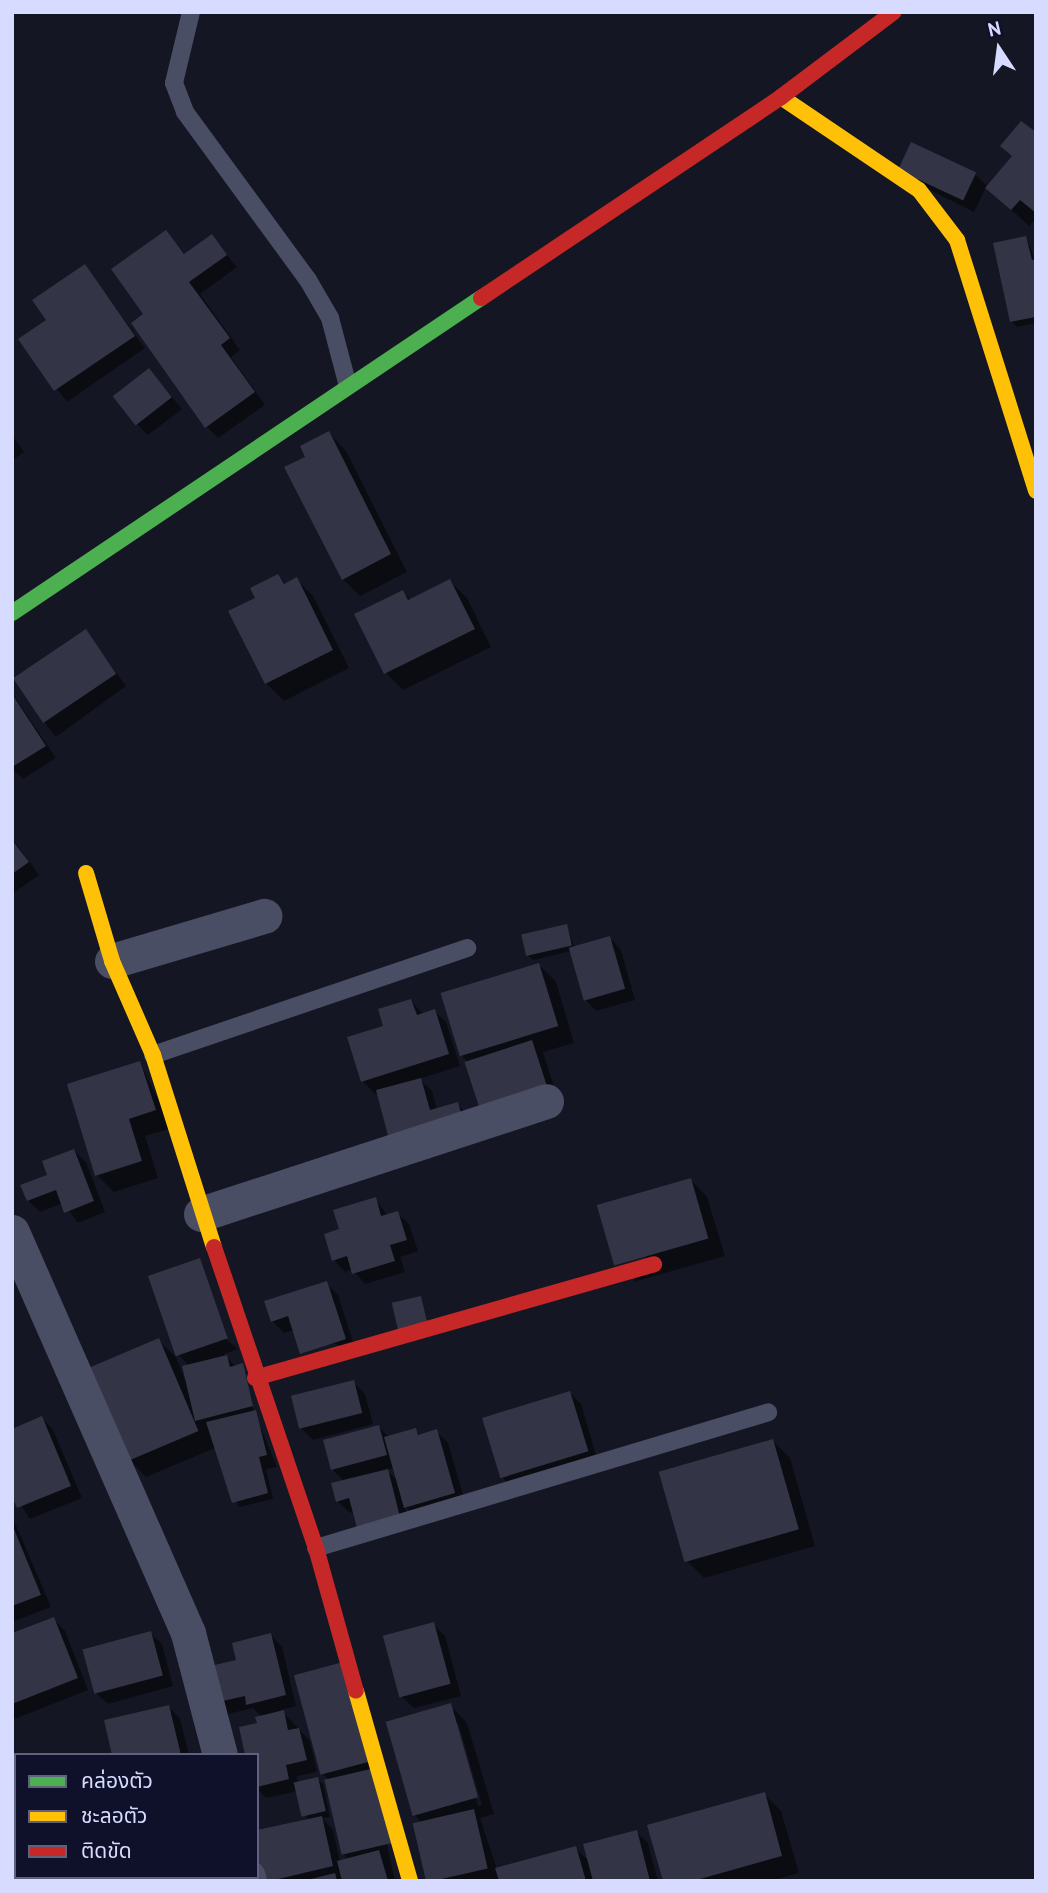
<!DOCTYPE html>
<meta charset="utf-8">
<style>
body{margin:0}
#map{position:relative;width:1048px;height:1893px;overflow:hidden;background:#151623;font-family:"PT Sans","Noto Sans Thai",sans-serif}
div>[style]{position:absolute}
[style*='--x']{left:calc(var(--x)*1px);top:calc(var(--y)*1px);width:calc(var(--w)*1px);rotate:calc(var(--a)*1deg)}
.shadow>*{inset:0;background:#0007;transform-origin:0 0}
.building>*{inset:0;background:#333445;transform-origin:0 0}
.lane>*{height:18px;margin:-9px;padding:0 9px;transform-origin:9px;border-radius:9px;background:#4a4e64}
.street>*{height:35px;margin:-17.5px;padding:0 17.5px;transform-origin:17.5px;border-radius:17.5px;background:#4a4e64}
.fast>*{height:16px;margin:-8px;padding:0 8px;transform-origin:8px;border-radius:8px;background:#4caf50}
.slow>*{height:16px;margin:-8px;padding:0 8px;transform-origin:8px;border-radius:8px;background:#ffc107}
.jam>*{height:16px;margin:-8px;padding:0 8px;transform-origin:8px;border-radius:8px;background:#c62828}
span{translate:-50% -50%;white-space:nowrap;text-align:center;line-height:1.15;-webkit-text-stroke:7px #0f1029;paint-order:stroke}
.frame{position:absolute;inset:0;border:14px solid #d7dbff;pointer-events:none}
.legend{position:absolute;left:14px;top:1753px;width:245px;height:126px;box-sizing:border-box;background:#0f1029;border:2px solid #5f617f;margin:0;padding:9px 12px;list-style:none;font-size:21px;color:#d7dbff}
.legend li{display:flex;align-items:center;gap:14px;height:35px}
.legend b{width:35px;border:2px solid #5f617f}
.north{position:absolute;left:964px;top:14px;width:70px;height:70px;-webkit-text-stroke:5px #0f1029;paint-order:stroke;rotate:347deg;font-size:19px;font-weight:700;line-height:28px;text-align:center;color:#d7dbff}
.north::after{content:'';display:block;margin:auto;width:24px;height:32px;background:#d7dbff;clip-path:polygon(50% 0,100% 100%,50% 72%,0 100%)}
</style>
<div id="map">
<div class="shadow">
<div style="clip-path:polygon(1036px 133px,1036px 219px,1029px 226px,986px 187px,974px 212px,912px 181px,975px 174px,988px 187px)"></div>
<div style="clip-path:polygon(166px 233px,186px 255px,212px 237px,237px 267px,200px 294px,240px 350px,231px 357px,265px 405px,218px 438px,206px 426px,145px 315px)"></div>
<div style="clip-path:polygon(1026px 238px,1036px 261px,1036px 323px,1017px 327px,1011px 321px)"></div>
<div style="clip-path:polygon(85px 266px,145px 348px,67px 402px,20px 339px,48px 320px)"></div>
<div style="clip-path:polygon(149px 370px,182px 409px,148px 435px,137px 424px)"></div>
<div style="clip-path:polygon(329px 433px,346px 451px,407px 572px,360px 596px,343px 579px,308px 457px)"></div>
<div style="clip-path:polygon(12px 435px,24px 452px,12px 461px)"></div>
<div style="clip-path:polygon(278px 576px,286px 584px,296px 579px,313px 596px,349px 668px,284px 701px,266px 683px,231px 612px,258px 599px)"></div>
<div style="clip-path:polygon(450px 581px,467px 598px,491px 647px,403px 690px,386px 673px,402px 592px,411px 600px)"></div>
<div style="left:86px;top:631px;width:68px;height:87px;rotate:54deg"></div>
<div style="clip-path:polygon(12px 693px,56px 758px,23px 779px,12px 769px)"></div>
<div style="clip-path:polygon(12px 838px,39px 875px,12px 894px)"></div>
<div style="clip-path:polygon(566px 925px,575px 948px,610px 938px,621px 950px,635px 1000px,596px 1011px,585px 999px,571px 951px,533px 960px,527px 955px,523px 935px)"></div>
<div style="clip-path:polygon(539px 965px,556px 982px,574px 1043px,543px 1052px,561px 1109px,496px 1130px,469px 1063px,461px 1055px)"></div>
<div style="clip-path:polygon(411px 1001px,423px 1014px,434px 1011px,446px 1022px,460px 1066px,419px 1079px,432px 1091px,437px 1110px,458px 1104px,463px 1110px,469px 1132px,374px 1093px,363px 1081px,349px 1038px,386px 1027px)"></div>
<div style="clip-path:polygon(140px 1063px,172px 1128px,145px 1136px,158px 1178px,114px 1192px,97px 1175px)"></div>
<div style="clip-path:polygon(74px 1151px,86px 1162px,105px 1212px,78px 1223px,63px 1203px,40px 1212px,28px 1200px)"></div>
<div style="clip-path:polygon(690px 1179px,707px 1197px,725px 1256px,633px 1282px)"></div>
<div style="clip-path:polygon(375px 1199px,388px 1216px,397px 1213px,409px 1224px,418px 1251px,400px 1257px,405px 1272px,365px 1284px,352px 1269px,345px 1272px,334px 1260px,341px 1231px)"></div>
<div style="clip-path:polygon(150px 1277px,238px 1349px,224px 1354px,236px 1367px,277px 1467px,266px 1469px,273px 1499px,239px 1507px,215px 1448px,146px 1477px,129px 1460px,158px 1340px,176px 1357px,185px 1380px,189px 1366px,178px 1354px)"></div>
<div style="clip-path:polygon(326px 1283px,338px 1295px,356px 1351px,294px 1330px,284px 1333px,272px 1321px)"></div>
<div style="clip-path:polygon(353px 1382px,365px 1394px,373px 1424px,313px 1440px,301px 1428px)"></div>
<div style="clip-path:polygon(570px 1393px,581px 1404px,598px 1462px,513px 1488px,501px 1476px)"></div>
<div style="clip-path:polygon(42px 1418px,53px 1430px,82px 1498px,30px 1519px,12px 1492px)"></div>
<div style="clip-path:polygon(evenodd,379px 1427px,389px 1437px,415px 1430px,421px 1436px,436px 1431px,448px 1443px,466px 1505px,411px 1513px,405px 1506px,410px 1529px,349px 1512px,337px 1501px,344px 1481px,332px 1469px,379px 1427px,394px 1468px,398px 1481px,386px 1470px,394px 1468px)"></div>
<div style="clip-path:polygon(773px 1441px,790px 1458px,815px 1546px,704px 1578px,687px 1561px)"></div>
<div style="clip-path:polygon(12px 1516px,51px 1607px,12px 1622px)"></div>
<div style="clip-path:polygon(53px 1619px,65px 1631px,88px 1690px,12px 1720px,12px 1635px)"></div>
<div style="clip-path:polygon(433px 1624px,445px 1636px,461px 1696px,414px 1708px,402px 1697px)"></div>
<div style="clip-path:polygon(150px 1633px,162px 1644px,173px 1686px,108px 1704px,96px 1693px)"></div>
<div style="clip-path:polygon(271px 1635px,282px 1647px,296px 1706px,281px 1710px,310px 1741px,317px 1772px,297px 1776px,298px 1783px,317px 1779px,323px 1784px,330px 1817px,322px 1818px,333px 1830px,340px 1862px,349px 1860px,343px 1854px,329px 1780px,323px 1774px,347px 1663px,395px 1881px,252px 1881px,308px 1821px,298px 1791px,266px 1798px,257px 1789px,262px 1717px,253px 1708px,228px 1714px,216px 1702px,238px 1662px)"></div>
<div style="clip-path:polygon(evenodd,450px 1705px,467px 1723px,494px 1814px,480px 1818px,497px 1869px,575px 1848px,590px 1862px,636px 1832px,648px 1843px,658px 1881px,429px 1881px,415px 1826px,423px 1824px,415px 1815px,450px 1705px,454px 1723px,458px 1723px,482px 1805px,478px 1806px,454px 1723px)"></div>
<div style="clip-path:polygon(169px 1707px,180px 1719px,189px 1755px,114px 1755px)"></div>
<div style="clip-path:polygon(764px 1794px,781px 1811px,799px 1873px,770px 1881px,664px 1881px)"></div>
<div style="left:76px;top:1877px;width:59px;height:4px"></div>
</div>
<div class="building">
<div style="clip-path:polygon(1021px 121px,1036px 132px,1036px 213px,1020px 200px,1011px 210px,985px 188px,1012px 156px,1000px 146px)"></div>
<div style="left:911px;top:142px;width:72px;height:31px;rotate:25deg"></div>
<div style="clip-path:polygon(166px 230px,184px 254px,212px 234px,227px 255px,189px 282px,230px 338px,221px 345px,255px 392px,205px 428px,131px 323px,143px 314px,111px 269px)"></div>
<div style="clip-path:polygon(1026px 236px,1032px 260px,1036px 259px,1036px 317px,1010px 322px,993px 243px)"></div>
<div style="clip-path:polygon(85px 264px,135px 336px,54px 391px,18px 339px,46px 320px,32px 300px)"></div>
<div style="left:149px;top:368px;width:37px;height:46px;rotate:52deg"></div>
<div style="clip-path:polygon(329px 431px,391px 554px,342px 580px,284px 467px,305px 457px,300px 446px)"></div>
<div style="clip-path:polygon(278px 574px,284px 584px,297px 577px,333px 650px,265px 684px,228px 611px,255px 598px,250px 588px)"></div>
<div style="clip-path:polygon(450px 579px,475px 629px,384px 674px,354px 614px,403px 590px,408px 600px)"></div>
<div style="left:86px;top:629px;width:54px;height:88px;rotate:56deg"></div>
<div style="clip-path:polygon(12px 694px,46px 746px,12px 767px)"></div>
<div style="clip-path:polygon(12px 840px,29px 862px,12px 874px)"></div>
<div style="left:567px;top:924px;width:22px;height:47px;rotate:77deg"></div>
<div style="left:610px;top:936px;width:55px;height:43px;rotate:74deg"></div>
<div style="left:539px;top:963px;width:66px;height:103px;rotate:73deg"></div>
<div style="clip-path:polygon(411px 999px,417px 1015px,435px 1009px,449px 1054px,361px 1082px,347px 1037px,383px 1026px,378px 1009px)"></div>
<div style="left:532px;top:1040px;width:60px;height:71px;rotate:72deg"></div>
<div style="clip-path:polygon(140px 1061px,156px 1110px,129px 1119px,142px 1161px,95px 1176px,67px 1084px)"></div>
<div style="clip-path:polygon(421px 1078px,430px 1110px,458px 1102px,465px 1127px,391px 1147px,376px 1090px)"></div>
<div style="clip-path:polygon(74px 1149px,94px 1201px,64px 1213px,56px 1190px,27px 1201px,20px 1185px,47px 1175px,42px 1161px)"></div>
<div style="left:691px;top:1178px;width:63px;height:98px;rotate:74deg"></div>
<div style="clip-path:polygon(376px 1197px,381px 1216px,398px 1211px,407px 1240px,390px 1245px,395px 1261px,352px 1274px,347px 1256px,332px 1261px,324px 1234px,339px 1229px,333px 1210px)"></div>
<div style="left:200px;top:1258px;width:85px;height:55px;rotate:71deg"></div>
<div style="clip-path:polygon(327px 1281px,346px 1339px,300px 1354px,288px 1316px,271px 1322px,264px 1301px)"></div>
<div style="left:421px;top:1296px;width:31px;height:30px;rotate:77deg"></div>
<div style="left:159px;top:1338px;width:101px;height:76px;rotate:67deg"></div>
<div style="clip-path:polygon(227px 1355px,230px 1367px,243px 1363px,253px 1406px,195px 1421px,182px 1366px)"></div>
<div style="left:354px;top:1380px;width:34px;height:65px;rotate:76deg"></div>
<div style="left:570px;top:1391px;width:63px;height:92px;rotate:73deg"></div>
<div style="clip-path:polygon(256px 1410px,267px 1455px,259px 1457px,268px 1493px,232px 1503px,206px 1422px)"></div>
<div style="clip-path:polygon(42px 1416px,71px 1486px,17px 1508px,12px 1497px,12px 1429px)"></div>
<div style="left:379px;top:1425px;width:31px;height:58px;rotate:75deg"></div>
<div style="clip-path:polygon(416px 1428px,418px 1435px,437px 1429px,455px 1493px,404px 1508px,384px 1437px)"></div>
<div style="left:773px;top:1439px;width:94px;height:119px;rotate:74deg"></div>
<div style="clip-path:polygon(388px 1469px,400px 1517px,357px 1528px,349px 1498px,336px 1502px,331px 1483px)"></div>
<div style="clip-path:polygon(12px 1524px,41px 1595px,12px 1606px)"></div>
<div style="clip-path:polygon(54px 1617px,78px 1678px,12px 1704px,12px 1633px)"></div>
<div style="left:434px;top:1622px;width:64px;height:53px;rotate:75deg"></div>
<div style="left:151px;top:1631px;width:46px;height:71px;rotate:75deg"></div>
<div style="clip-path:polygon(271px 1633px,286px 1695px,246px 1705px,245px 1696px,214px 1703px,206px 1667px,236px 1660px,232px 1643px)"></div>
<div style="left:347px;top:1661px;width:103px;height:55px;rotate:75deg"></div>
<div style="left:451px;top:1703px;width:98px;height:68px;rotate:74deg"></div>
<div style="clip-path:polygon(169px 1705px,181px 1755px,112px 1755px,104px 1720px)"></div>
<div style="clip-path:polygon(284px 1710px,288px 1730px,299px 1728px,307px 1760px,286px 1765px,289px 1779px,257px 1787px,257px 1755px,245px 1755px,239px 1727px,257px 1723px,255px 1717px)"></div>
<div style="left:375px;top:1768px;width:77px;height:52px;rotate:77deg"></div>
<div style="left:318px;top:1777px;width:35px;height:25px;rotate:77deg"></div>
<div style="clip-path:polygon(765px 1792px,782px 1856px,693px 1881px,663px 1881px,647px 1825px)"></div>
<div style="left:474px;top:1809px;width:61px;height:63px;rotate:77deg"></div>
<div style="clip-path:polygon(322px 1816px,333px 1866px,270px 1881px,250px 1881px,257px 1877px,257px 1830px)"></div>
<div style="clip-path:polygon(637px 1830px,650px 1881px,593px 1881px,583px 1844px)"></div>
<div style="clip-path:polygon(576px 1846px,586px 1881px,499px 1881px,495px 1868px)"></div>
<div style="clip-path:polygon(379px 1850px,388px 1881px,342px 1881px,337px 1861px)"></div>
<div style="clip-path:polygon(335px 1873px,337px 1881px,307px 1881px,307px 1880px)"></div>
<div style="clip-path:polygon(74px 1877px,127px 1877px,128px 1880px,74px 1881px)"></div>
</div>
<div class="lane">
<div style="--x:191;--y:12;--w:73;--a:103.5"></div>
<div style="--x:174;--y:83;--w:31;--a:69"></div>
<div style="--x:185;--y:112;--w:208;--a:53.8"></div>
<div style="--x:308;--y:280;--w:44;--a:59.9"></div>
<div style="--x:330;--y:318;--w:70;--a:75.2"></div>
<div style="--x:153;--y:1055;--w:332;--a:-18.8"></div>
<div style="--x:316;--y:1548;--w:472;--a:-16.7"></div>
</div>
<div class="street">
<div style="--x:112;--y:961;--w:159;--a:-16.5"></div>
<div style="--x:201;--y:1214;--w:363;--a:-18.1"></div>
<div style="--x:12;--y:1232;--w:438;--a:66.3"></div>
<div style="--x:188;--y:1633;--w:126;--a:75.3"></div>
<div style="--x:12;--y:1869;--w:12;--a:76"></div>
<div style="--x:248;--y:1877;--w:4;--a:76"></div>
</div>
<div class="fast">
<div style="--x:12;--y:613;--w:565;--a:-33.89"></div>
</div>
<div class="slow">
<div style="--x:781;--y:97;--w:166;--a:34"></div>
<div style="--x:919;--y:190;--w:63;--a:52.8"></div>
<div style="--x:957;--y:240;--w:263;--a:72.5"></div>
<div style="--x:86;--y:873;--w:92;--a:73.5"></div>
<div style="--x:112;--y:961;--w:103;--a:66.4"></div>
<div style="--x:153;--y:1055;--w:201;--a:72.4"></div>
<div style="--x:356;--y:1691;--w:198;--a:74.1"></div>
</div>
<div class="jam">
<div style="--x:481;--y:298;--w:361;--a:-33.8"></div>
<div style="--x:781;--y:97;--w:141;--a:-37"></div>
<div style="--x:214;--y:1247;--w:318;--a:71.3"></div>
<div style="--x:316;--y:1548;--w:148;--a:74.4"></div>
<div style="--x:255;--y:1378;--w:415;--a:-15.9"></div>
</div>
<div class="frame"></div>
<ul class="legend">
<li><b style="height:9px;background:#4caf50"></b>คล่องตัว</li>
<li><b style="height:9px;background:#ffc107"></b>ชะลอตัว</li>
<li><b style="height:9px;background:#c62828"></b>ติดขัด</li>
</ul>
<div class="north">N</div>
</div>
